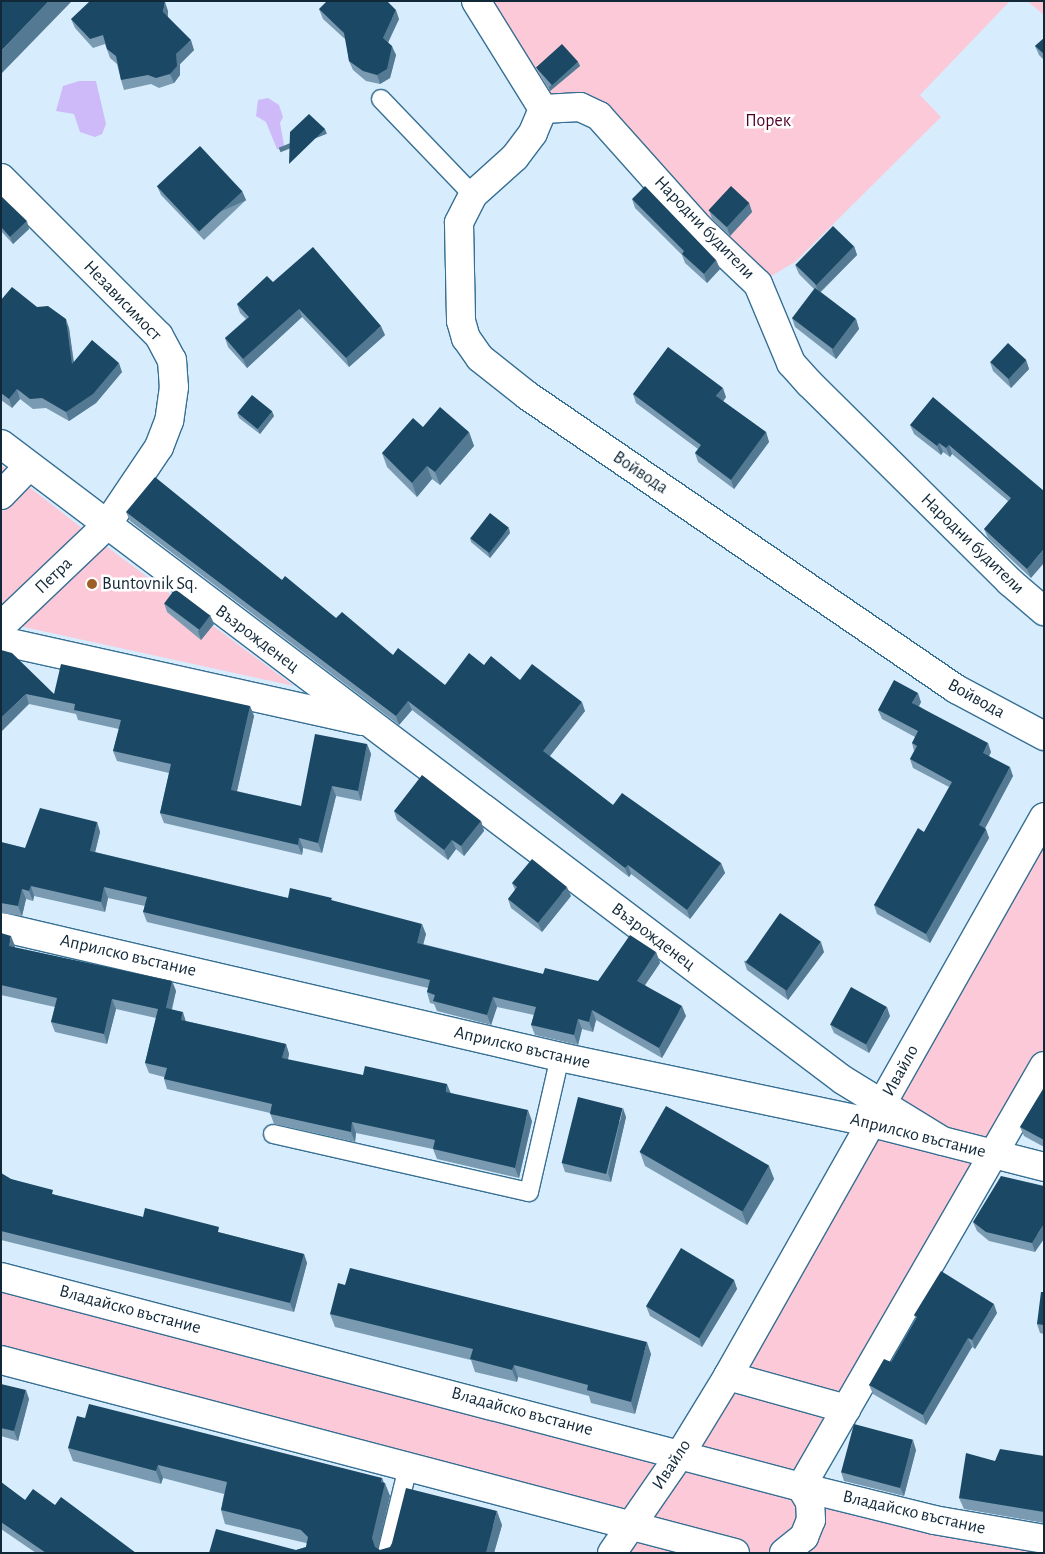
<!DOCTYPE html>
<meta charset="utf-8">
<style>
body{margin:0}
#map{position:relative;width:1045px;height:1554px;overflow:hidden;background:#d7edfe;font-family:"Alegreya Sans",sans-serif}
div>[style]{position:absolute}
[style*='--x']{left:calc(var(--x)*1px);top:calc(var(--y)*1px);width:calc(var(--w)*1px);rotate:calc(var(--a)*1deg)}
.green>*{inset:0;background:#fbc9d7}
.water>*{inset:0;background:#ceb9f9}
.roads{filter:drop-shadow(1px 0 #376f93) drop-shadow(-1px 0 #376f93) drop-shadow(0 1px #376f93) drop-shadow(0 -1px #376f93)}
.lane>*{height:18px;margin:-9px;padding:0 9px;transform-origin:9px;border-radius:9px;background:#fff}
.street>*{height:28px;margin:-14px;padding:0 14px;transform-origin:14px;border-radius:14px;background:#fff}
.wall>*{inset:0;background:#799ab1}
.shaded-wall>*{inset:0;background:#537a92;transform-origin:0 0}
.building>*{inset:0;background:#1b4864;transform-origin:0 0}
.dots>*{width:14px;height:14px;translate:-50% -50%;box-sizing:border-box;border:2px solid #fff;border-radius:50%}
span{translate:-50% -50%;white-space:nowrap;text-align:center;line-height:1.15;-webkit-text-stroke:5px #fff;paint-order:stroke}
.park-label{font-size:18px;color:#530129}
.street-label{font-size:18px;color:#112838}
.poi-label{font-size:18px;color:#112838}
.left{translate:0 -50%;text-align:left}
.frame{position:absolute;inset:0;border:2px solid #112838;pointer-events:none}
</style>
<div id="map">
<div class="green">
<div style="clip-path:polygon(474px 1px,1010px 1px,920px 95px,941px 117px,795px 262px,758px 284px,599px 116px,543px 109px)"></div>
<div style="clip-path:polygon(1027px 1px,1044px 1px,1044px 15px)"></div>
<div style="clip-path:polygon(1px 465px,87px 532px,294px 686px,1px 622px)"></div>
<div style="clip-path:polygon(1044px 817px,1044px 1066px,801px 1487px,1044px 1539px,1044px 1553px,612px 1553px,631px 1527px,1px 1360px,1px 1277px,681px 1453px)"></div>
</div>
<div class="water">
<div style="clip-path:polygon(79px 81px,96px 81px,106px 124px,102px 134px,95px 137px,80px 132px,74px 114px,56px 111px,63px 86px)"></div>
<div style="clip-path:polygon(268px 98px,279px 105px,283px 117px,280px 123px,284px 145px,282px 149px,277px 149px,266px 122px,256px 116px,258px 100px)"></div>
</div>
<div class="roads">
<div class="lane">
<div style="--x:381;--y:99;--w:133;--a:46.2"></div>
<div style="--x:273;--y:1134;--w:262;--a:12.8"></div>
<div style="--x:529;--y:1192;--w:139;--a:-77.1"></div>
<div style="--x:387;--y:1553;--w:89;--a:-76.3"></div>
</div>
<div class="street">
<div style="--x:476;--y:1;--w:127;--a:58.2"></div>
<div style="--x:543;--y:109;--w:37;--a:-3"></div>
<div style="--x:580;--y:107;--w:21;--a:25"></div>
<div style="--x:599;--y:116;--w:150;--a:48.2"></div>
<div style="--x:699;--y:228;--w:81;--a:43.5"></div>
<div style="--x:758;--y:284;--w:86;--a:67.3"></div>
<div style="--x:791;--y:363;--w:28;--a:48"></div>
<div style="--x:810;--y:384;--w:281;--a:44.7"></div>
<div style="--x:1010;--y:582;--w:45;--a:40.5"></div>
<div style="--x:543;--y:109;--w:26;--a:113"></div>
<div style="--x:533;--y:133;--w:30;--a:127"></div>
<div style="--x:515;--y:157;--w:57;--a:137.9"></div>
<div style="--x:473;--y:195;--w:31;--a:117"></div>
<div style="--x:459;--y:223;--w:98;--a:88.8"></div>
<div style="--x:461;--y:321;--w:18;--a:74"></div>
<div style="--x:466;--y:338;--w:24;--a:55"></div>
<div style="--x:480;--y:358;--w:61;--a:38.4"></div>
<div style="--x:528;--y:396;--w:519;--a:34.39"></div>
<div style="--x:956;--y:689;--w:100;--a:28.1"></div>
<div style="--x:1;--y:178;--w:223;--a:45"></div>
<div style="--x:159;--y:336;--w:27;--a:62"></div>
<div style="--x:172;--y:360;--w:27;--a:86"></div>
<div style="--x:174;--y:387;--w:34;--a:98"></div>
<div style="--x:169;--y:421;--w:28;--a:111"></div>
<div style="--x:159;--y:447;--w:95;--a:123.9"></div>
<div style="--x:106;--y:526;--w:145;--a:136.4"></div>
<div style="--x:1;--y:444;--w:1055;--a:37.07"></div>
<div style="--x:843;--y:1080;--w:116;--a:31.6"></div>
<div style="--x:1;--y:495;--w:40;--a:-46"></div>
<div style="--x:1;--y:641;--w:370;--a:12.5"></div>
<div style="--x:1;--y:927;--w:574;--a:13.09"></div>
<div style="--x:560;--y:1057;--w:319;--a:11.9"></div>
<div style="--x:872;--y:1123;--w:178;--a:14.3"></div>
<div style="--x:1;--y:1277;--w:827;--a:14.71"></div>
<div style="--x:801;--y:1487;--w:137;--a:13.9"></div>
<div style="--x:934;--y:1520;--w:112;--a:9.8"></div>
<div style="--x:1;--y:1360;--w:759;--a:14.73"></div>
<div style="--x:728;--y:1376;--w:123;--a:15.6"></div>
<div style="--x:612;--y:1553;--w:121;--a:-55.4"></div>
<div style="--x:681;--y:1453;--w:90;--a:-58.6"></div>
<div style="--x:728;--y:1376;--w:642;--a:-60.52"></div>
<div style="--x:784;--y:1553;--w:26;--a:-39"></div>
<div style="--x:804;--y:1537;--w:18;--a:-68"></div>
<div style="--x:811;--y:1520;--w:18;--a:-93"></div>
<div style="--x:810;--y:1502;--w:17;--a:-121"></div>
<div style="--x:801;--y:1487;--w:486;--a:-60"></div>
</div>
</div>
<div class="wall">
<div style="clip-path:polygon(319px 9px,399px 19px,388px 42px,396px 55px,390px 78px,380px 84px,366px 81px,353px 70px,349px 61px,346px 40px,323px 19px)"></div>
<div style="clip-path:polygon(168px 11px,168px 17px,194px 50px,180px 64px,180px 75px,174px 83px,159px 88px,151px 84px,124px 90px,121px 80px,117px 64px,110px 58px,105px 44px,93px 48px,75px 28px,71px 19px)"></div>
<div style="clip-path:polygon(1044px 38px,1044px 60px,1039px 55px,1035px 46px)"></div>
<div style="clip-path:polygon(578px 62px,580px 66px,550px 91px,538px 71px,536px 67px)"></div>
<div style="clip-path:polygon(157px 186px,242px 191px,246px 200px,204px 240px,161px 195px)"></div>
<div style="clip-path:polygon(1px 196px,29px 229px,13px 244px,1px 231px)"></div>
<div style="clip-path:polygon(632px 199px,716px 260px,720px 269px,707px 283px,685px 263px,682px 255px,635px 208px)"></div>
<div style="clip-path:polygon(749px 203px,752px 212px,730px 236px,712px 219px,709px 210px)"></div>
<div style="clip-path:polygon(854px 246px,857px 255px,821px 292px,856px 319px,859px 329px,836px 359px,795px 327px,792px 318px,814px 289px,799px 274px,795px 265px)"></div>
<div style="clip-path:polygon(273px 282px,385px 335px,349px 367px,302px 317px,247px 368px,228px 347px,225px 338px,246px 319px,240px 313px,237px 304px)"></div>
<div style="clip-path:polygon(1px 300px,37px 307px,69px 328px,74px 362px,122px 372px,96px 403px,69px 421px,46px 408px,33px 409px,20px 399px,12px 408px,1px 400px)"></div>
<div style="clip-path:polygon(1026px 360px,1029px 369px,1011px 388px,993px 371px,990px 362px)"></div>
<div style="clip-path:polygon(633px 394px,726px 397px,723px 401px,766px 432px,769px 442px,734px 489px,698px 462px,695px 453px,698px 449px,636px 403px)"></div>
<div style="clip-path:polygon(237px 413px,274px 416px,260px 434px,239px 418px)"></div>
<div style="clip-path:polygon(910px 425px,1044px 491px,1031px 578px,988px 538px,984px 529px,1008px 501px,952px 454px,950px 457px,943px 452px,941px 455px,914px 434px)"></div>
<div style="clip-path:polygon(469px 432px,474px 446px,440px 485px,432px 479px,417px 497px,387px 467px,382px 453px)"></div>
<div style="clip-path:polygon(126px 512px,282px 580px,336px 618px,393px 655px,445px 685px,484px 665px,520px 680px,585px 711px,550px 756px,613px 805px,721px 863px,725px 873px,690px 919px,631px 874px,629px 877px,412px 710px,399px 725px,130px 521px)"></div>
<div style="clip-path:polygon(510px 533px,490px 558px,471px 542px,470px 538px)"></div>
<div style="clip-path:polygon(164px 603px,210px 615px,214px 624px,201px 640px,167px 612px)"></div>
<div style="clip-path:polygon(1px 650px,54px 694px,250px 706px,254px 716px,237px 791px,301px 806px,367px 744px,371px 754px,361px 801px,336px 796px,322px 853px,303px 848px,302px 855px,164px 823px,160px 813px,169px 773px,117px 761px,113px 751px,119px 729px,78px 720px,76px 714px,29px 704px)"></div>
<div style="clip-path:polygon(921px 702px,919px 706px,991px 752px,989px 756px,1013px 776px,985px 828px,989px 838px,930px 943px,877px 914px,874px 905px,924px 832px,949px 787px,913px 768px,910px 759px,914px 751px,912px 743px,915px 737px,882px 719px,878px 710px)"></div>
<div style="clip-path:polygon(394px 811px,481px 821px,484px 831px,464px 856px,456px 849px,448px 860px,397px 820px)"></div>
<div style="clip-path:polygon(97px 822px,100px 832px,95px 852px,288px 898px,333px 901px,426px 934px,423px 944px,543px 974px,598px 981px,656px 952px,660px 963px,645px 985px,686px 1016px,662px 1058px,596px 1020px,593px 1032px,582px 1029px,578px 1045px,535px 1035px,531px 1025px,534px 1015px,497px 1007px,491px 1025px,437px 1011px,434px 1004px,430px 1003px,427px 992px,428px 988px,147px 922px,143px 912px,145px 906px,108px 898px,105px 912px,34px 896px,33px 901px,26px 899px,22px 916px,1px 913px,1px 842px,25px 848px)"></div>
<div style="clip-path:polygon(512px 883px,571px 896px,542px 932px,511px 908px,508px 899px,515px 890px)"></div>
<div style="clip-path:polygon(1px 933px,15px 946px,15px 948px,172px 981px,176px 991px,172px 1010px,186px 1021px,286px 1044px,289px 1054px,288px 1060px,451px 1093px,532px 1121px,519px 1178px,437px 1159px,433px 1149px,356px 1133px,355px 1142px,274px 1124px,270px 1113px,167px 1089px,164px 1079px,164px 1077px,149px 1073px,145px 1063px,156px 1018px,116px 1009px,107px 1044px,55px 1032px,51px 1022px,55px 1007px,1px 995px)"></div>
<div style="clip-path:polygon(824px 952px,788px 1000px,747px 970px,744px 961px)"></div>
<div style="clip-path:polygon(890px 1016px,869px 1053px,834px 1033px,830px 1024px)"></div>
<div style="clip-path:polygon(1044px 1089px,1044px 1147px,1024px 1136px,1020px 1127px)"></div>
<div style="clip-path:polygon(626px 1117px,611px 1182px,565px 1172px,562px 1163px)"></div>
<div style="clip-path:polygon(640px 1152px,769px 1166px,774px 1179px,747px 1225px,645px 1166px)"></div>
<div style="clip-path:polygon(1px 1173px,11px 1179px,55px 1195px,143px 1217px,222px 1233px,304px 1254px,307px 1263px,294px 1312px,1px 1240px)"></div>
<div style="clip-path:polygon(1044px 1186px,1035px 1252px,989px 1241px,977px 1231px,973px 1222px)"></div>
<div style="clip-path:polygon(734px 1280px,737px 1289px,702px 1347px,650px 1316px,646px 1306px)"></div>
<div style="clip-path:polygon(345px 1285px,651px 1354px,635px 1414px,591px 1403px,589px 1396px,518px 1377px,517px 1382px,475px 1372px,471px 1360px,335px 1327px,330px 1314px)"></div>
<div style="clip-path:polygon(1044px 1292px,1044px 1334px,1040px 1333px,1037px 1324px)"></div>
<div style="clip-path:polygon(997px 1313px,975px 1349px,972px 1347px,926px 1425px,873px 1394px,869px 1385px,891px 1362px,916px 1319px,914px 1315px)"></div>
<div style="clip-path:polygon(1px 1384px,29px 1399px,18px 1441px,1px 1436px)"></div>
<div style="clip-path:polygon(68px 1448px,382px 1478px,390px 1496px,377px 1549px,380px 1550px,502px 1525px,494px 1553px,209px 1553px,296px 1550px,306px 1547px,307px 1544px,306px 1543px,225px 1524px,221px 1510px,224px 1494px,163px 1478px,161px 1484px,73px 1461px)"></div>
<div style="clip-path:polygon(916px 1450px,904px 1496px,844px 1481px,841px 1472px)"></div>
<div style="clip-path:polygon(1044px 1456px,1044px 1523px,964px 1509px,959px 1498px)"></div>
<div style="clip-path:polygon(1px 1482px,25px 1500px,55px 1505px,136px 1553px,36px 1553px,1px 1529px)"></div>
</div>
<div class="shaded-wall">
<div style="clip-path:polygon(49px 1px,72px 1px,1px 74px,1px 51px)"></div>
<div style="clip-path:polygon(165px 2px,168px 11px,167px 22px,163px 12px)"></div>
<div style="clip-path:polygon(396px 10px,399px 19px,386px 47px,383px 38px)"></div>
<div style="clip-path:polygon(191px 40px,194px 50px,180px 64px,180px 75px,174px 83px,170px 74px,176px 54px)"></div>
<div style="clip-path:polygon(392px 46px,396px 55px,390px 78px,380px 84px,377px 75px)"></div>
<div style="clip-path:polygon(578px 62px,580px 66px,550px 91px,549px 87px)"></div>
<div style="left:325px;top:129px;width:5px;height:50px;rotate:68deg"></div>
<div style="left:242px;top:191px;width:10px;height:58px;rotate:66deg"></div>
<div style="clip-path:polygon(749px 203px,752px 212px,730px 236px,727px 227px)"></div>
<div style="clip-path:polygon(27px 221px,29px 229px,13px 244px,10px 237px)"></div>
<div style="clip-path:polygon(854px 246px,857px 255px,819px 293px,815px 284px)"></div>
<div style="clip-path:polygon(716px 260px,720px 269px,707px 283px,704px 274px)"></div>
<div style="clip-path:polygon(299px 309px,302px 317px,247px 368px,243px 359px)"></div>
<div style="clip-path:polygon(66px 319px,69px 328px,75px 373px,72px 364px)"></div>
<div style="clip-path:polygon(856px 319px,859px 329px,836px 359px,832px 350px)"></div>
<div style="clip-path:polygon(381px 326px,385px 335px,349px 367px,346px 358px)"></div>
<div style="clip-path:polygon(1026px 360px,1029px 369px,1011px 388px,1008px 379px)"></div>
<div style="clip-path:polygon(119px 363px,122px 372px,96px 403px,69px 421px,66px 412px)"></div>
<div style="clip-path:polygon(723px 388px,726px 397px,720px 406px,716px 396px)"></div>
<div style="clip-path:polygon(17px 389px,20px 399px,12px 408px,9px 399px)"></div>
<div style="clip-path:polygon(272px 411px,274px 416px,260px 434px,258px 430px)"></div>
<div style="clip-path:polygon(469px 432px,474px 446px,440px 485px,435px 472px)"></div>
<div style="clip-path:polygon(766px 432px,769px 442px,734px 489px,731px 480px)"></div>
<div style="clip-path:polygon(939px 443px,943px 452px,941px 455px,937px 446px)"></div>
<div style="clip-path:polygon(949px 445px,952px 454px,950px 457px,946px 448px)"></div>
<div style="clip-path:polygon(427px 466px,432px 479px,417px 497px,412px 483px)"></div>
<div style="clip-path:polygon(509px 528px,510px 533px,490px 558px,488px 553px)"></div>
<div style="clip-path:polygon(1044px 549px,1044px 563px,1031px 578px,1027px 569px)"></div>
<div style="clip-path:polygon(210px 615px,214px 624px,201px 640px,198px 631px)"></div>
<div style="clip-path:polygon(918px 693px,921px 702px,916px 712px,912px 703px)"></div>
<div style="clip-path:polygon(26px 694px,29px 704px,1px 732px,1px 718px)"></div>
<div style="clip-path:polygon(408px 701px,412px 710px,399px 725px,396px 716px)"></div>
<div style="clip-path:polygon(582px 702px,585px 711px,546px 761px,543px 751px)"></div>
<div style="clip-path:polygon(250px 706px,254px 716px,235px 800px,231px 790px)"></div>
<div style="clip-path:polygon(988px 743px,991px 752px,986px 762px,983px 753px)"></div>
<div style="clip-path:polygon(367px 744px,371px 754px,361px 801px,358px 791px)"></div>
<div style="clip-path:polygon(1010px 767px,1013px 776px,982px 834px,979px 825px)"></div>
<div style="clip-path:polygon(332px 786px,336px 796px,322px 853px,318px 843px)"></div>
<div style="clip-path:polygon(481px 821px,484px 831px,464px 856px,461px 846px)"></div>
<div style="clip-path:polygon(97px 822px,100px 832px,93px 861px,90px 851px)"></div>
<div style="clip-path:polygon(986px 829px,989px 838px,930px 943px,926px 934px)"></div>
<div style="clip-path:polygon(299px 838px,303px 848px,302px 855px,298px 845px)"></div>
<div style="clip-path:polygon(452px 840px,456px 849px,448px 860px,444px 850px)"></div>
<div style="clip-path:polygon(721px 863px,725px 873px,690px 919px,687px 910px)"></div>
<div style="clip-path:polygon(628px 865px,631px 874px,629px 877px,625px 868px)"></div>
<div style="clip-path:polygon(31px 886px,34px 896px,33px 901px,29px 891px)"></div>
<div style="clip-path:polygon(104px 887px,108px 898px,105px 912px,101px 902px)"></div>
<div style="clip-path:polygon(567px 887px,571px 896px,542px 932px,538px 923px)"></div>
<div style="clip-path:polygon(22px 889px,26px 899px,22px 916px,18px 906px)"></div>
<div style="clip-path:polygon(422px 924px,426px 934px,421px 953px,417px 943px)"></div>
<div style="clip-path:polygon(11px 936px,15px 946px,13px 957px,9px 946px)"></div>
<div style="clip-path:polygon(821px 942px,824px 952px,788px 1000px,785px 991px)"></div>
<div style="clip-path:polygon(656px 952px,660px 963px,641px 991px,637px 981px)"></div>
<div style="clip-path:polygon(172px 981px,176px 991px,169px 1019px,166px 1008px)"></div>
<div style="clip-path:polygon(493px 997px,497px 1007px,491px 1025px,487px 1015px)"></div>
<div style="clip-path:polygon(112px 999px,116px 1009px,107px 1044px,104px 1034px)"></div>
<div style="clip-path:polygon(682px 1006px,686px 1016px,662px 1058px,659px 1048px)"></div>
<div style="clip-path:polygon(887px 1007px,890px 1016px,869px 1053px,866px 1044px)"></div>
<div style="clip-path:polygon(592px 1010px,596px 1020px,593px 1032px,589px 1022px)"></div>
<div style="clip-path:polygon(183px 1012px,186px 1022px,181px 1020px)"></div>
<div style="clip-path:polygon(578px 1019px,582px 1029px,578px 1045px,574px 1035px)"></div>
<div style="clip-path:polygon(286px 1044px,289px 1054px,286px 1068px,282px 1058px)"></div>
<div style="clip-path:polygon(447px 1084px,451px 1094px,446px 1092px)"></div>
<div style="clip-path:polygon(623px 1108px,626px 1117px,611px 1182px,608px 1173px)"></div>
<div style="clip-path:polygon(528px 1110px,532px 1121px,519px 1178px,515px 1168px)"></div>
<div style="clip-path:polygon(352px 1122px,356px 1133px,355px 1142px,351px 1132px)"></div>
<div style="clip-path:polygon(769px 1166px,774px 1179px,747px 1225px,742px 1212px)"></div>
<div style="clip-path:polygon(1044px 1224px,1044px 1239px,1035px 1252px,1032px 1243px)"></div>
<div style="clip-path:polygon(304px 1254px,307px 1263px,294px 1312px,290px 1303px)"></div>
<div style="clip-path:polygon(734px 1280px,737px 1289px,702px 1347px,699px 1338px)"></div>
<div style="clip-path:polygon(994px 1304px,997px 1313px,975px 1349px,972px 1340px)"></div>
<div style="clip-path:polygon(968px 1338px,972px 1347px,926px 1425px,923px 1415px)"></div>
<div style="clip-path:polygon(647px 1342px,651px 1354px,635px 1414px,631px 1402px)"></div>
<div style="clip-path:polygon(514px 1365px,518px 1377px,517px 1382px,512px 1370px)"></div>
<div style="clip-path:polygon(26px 1390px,29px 1399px,18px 1441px,14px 1431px)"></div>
<div style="clip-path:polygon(913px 1440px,916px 1450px,904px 1496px,900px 1487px)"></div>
<div style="clip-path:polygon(158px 1465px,163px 1478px,161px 1484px,156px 1471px)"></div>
<div style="clip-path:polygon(382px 1478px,384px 1486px,385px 1483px,390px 1496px,377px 1553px,372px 1538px)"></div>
<div style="clip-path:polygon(497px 1511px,502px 1525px,494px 1553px,486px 1553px)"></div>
</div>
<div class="building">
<div style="clip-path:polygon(1px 1px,49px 1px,1px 51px)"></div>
<div style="clip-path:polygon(90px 1px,164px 1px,165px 2px,163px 12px,191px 40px,176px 54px,177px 66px,170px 74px,156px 78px,148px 75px,121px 80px,116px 56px,107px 49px,103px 35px,90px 39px,71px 19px)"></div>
<div style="clip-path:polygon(327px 1px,387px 1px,396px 10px,383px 38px,392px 46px,387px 69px,377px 75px,363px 71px,349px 61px,344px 33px,319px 9px)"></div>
<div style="clip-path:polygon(1044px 38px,1044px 54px,1035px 46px)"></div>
<div style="left:562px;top:44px;width:24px;height:35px;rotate:48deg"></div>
<div style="clip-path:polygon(309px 114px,325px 129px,289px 164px,290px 132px)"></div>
<div style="left:200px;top:146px;width:62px;height:59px;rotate:47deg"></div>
<div style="clip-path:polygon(645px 186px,716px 260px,704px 274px,682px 254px,684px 251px,632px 199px)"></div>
<div style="left:731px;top:186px;width:25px;height:33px;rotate:43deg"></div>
<div style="clip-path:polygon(1px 196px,27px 221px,10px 237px,1px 227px)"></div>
<div style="left:833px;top:226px;width:29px;height:54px;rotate:44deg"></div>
<div style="clip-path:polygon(313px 247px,381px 326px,346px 358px,299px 309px,243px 359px,225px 338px,249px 317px,237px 304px,267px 276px,273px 282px)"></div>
<div style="clip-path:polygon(12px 287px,37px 307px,48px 306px,66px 319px,72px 364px,92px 340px,119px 363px,93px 394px,66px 412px,42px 398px,30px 399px,17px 389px,9px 399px,1px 393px,1px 300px)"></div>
<div style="left:815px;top:288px;width:51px;height:38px;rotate:37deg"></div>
<div style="left:1008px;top:343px;width:25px;height:26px;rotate:43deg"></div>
<div style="clip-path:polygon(668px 347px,723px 388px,716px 396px,766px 432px,731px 480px,695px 453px,701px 445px,633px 394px)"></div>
<div style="left:252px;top:395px;width:26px;height:23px;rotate:39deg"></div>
<div style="clip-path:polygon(933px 397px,1044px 491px,1044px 549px,1027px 569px,984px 529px,1011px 498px,949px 445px,946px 448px,939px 443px,937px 446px,910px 425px)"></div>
<div style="clip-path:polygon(440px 407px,469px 432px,435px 472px,427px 466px,412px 483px,382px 453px,413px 418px,423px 427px)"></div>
<div style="clip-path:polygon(155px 477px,282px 580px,285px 576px,336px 618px,342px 612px,393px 655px,398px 648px,445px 685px,469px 653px,484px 665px,491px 656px,520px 680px,532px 664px,582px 702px,543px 751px,613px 805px,622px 793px,721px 863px,687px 910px,628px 865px,625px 868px,408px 701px,396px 716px,126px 512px)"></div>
<div style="left:490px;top:513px;width:24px;height:32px;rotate:38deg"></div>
<div style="left:175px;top:589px;width:44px;height:18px;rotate:37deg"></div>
<div style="clip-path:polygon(1px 650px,12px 653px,54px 694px,61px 664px,250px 706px,231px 790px,301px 806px,315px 734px,367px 744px,358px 791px,332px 786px,318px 843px,299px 838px,298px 845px,160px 813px,171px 764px,113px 751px,121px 720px,74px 710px,75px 704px,26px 694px,1px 718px)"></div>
<div style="clip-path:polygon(894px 680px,918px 693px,912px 703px,988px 743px,983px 753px,1010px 767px,979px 825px,986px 829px,926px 934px,874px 905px,918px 828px,924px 832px,952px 782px,910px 759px,917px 746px,912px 743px,918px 731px,878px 710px)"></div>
<div style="clip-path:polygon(422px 775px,481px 821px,461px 846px,452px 840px,444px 850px,394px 811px)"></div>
<div style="clip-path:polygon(40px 808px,97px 822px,90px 851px,288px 898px,290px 888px,332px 898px,331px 900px,422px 924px,417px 943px,543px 974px,545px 968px,598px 981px,630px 935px,656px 952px,637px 981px,682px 1006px,659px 1048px,592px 1010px,589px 1022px,578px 1019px,574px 1035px,531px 1025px,536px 1007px,493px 997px,487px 1015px,433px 1001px,435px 995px,427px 992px,430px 980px,143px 912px,147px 897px,104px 887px,101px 902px,31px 886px,29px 891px,22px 889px,18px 906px,1px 903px,1px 842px,25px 848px)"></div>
<div style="clip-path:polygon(532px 859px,567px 887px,538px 923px,508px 899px,517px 887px,512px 883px)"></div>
<div style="left:780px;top:913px;width:50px;height:60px;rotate:35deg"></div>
<div style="clip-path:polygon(1px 933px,11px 936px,9px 946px,172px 981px,166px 1008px,183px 1012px,181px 1020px,286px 1044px,282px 1058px,363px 1075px,365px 1066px,447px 1084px,446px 1092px,528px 1110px,515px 1168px,433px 1149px,435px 1140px,352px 1122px,351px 1132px,270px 1114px,272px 1104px,164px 1079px,167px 1068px,145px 1063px,158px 1009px,112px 999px,104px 1034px,51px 1022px,57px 998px,1px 985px)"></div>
<div style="left:851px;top:987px;width:41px;height:43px;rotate:29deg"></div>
<div style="clip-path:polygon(1043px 1089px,1044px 1089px,1044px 1140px,1020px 1127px)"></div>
<div style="left:578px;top:1097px;width:46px;height:68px;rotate:14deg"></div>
<div style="left:666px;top:1106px;width:119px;height:53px;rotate:30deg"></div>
<div style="clip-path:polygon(1px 1173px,11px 1179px,53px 1190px,52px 1194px,143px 1217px,145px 1208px,219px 1227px,218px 1232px,304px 1254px,290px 1303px,1px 1231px)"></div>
<div style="clip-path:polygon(1001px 1176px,1044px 1186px,1044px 1224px,1032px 1243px,986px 1232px,973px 1222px)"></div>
<div style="left:681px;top:1248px;width:62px;height:68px;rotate:31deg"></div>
<div style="clip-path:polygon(350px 1268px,647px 1342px,631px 1402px,587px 1390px,588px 1385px,514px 1365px,512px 1370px,470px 1359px,473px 1349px,330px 1314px,338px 1283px,345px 1285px)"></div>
<div style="clip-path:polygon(941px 1271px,994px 1304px,972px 1340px,968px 1338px,923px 1415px,869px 1385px,884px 1359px,891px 1362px,917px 1317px,914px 1315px)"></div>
<div style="clip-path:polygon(1041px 1292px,1044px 1292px,1044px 1325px,1037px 1324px)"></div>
<div style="clip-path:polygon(1px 1384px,26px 1390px,14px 1431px,1px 1428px)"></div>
<div style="clip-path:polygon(89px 1404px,382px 1478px,381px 1482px,385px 1483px,372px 1538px,375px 1547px,380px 1550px,390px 1547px,392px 1543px,406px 1488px,497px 1511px,486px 1553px,209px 1553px,216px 1529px,296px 1550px,306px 1547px,308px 1537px,301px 1530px,221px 1510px,227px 1482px,158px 1465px,156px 1471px,68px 1448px,77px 1416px,85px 1418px)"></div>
<div style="left:854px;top:1424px;width:61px;height:50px;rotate:15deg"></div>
<div style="clip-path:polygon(1000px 1449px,1044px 1456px,1044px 1512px,959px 1498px,966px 1453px,995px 1461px)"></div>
<div style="clip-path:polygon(1px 1482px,25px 1500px,33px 1489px,55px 1505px,61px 1497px,136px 1553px,46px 1553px,1px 1522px)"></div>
</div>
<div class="dots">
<div style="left:92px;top:584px;background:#9d5f25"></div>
</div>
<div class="park-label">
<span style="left:768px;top:121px">Порек</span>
</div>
<div class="street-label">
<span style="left:704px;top:228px;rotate:46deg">Народни будители</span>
<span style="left:122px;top:301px;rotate:46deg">Независимост</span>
<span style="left:640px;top:473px;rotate:34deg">Войвода</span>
<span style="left:972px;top:544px;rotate:44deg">Народни будители</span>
<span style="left:54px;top:576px;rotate:-44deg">Петра</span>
<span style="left:257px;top:639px;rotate:37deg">Възрожденец</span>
<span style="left:976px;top:699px;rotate:29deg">Войвода</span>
<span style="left:653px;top:937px;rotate:37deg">Възрожденец</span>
<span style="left:128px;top:956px;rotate:13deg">Априлско въстание</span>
<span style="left:522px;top:1048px;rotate:13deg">Априлско въстание</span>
<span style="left:901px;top:1071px;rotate:-61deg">Ивайло</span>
<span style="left:918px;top:1136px;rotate:14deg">Априлско въстание</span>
<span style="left:130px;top:1310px;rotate:15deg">Владайско въстание</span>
<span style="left:522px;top:1412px;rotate:15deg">Владайско въстание</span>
<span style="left:672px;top:1465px;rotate:-57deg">Ивайло</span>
<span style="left:914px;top:1513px;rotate:13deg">Владайско въстание</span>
</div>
<div class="poi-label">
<span class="left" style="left:102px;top:584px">Buntovnik Sq.</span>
</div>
<div class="frame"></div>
</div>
